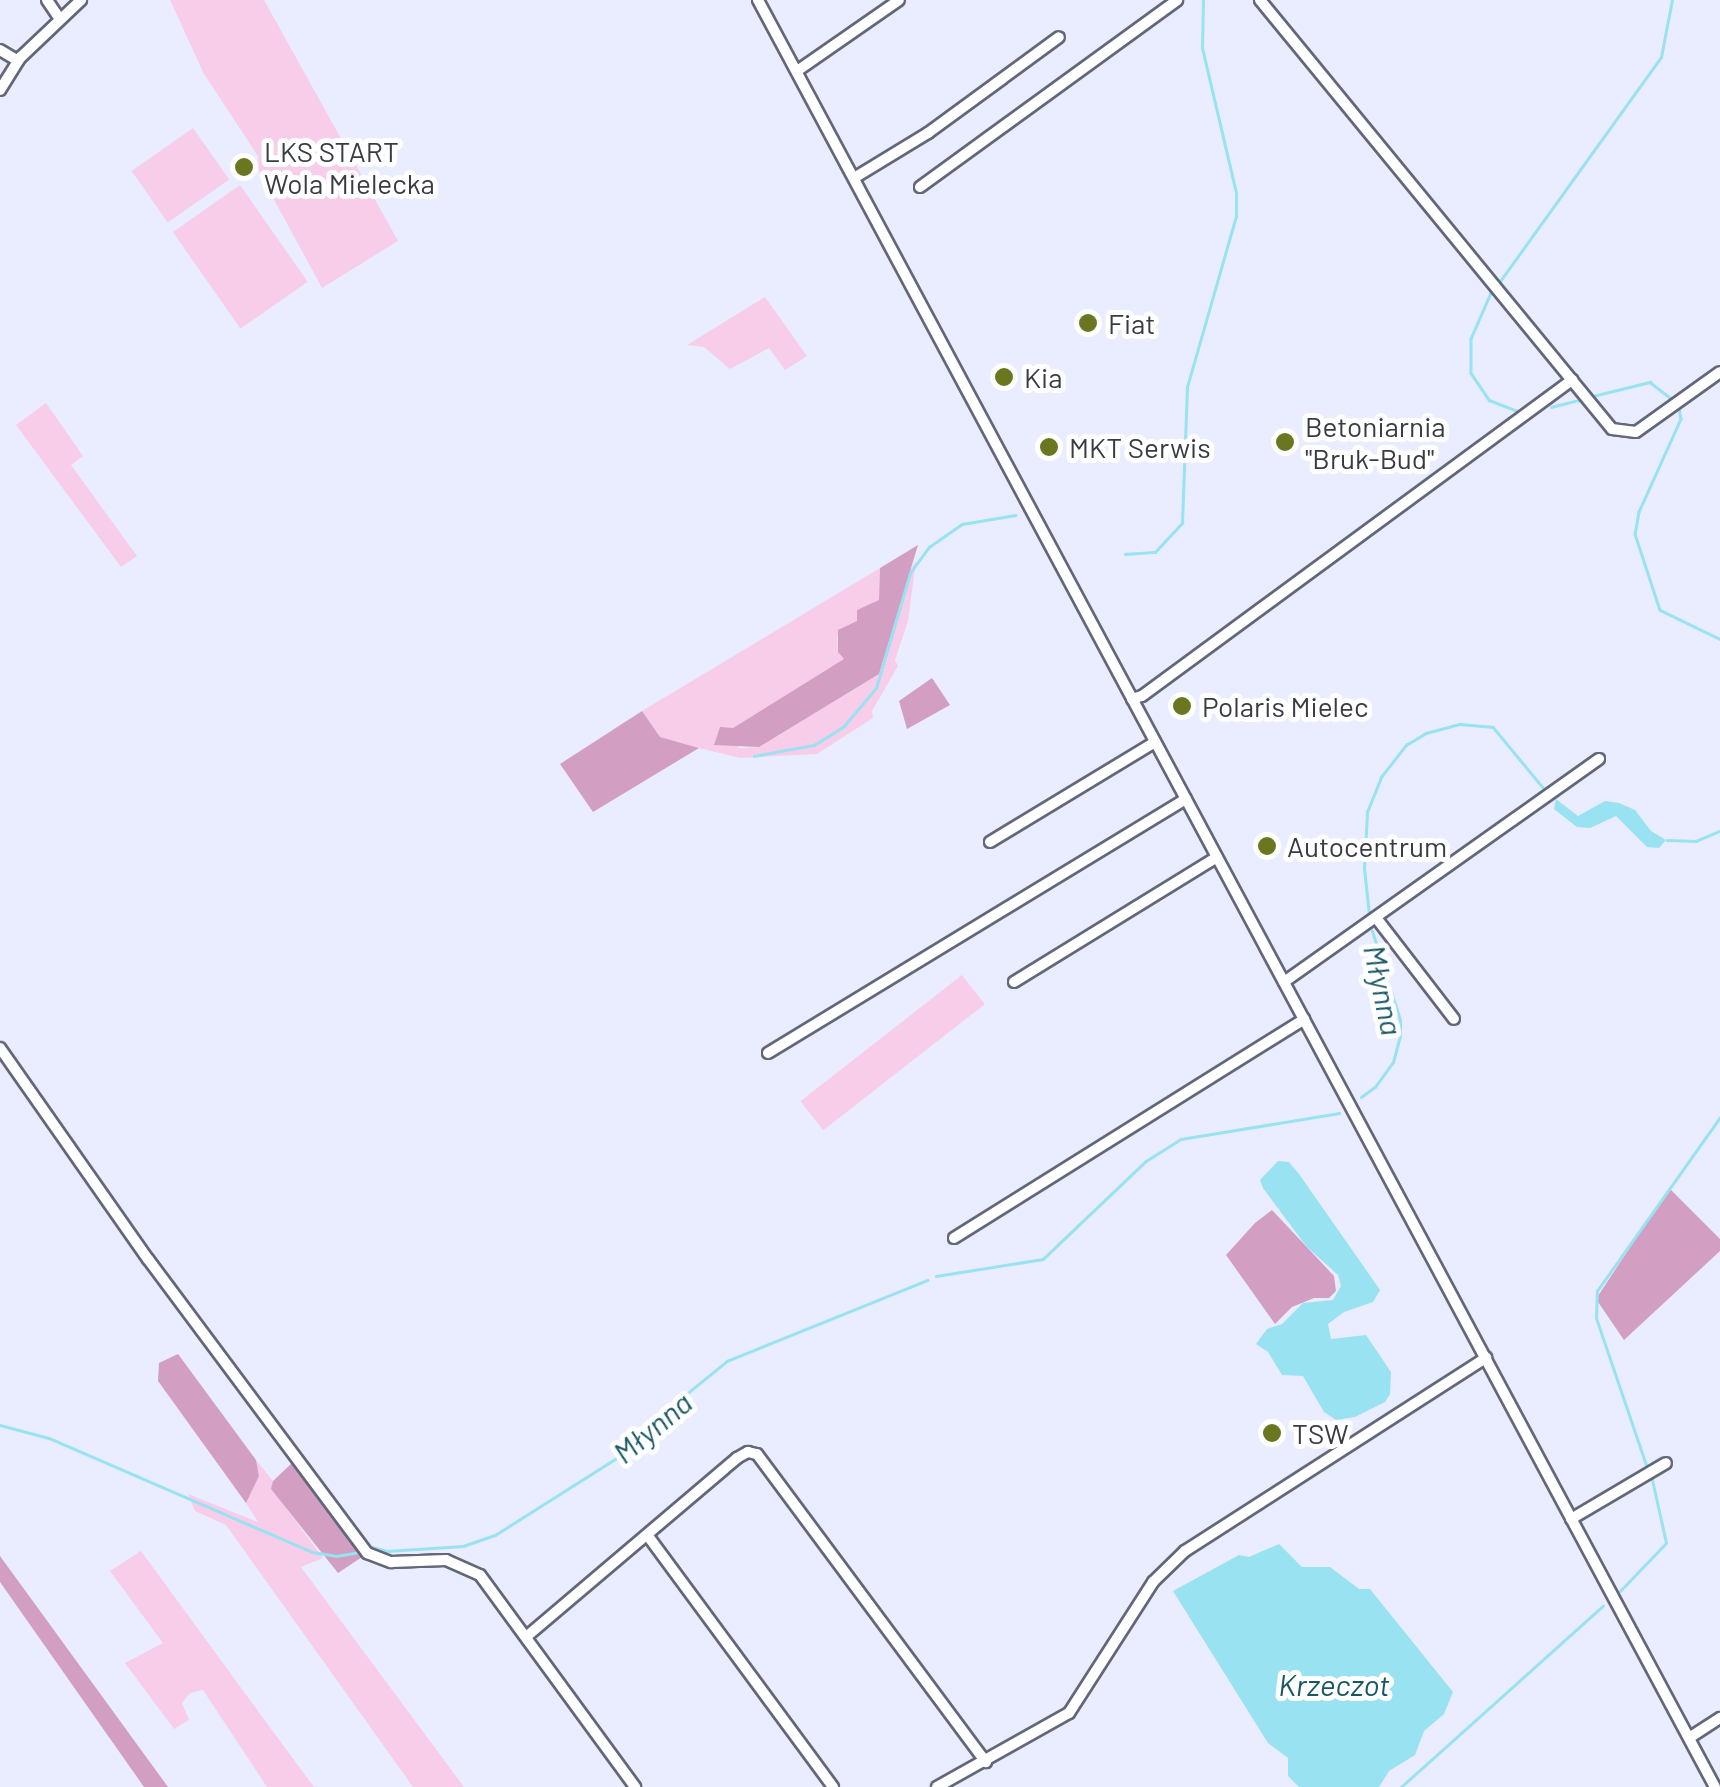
<!DOCTYPE html>
<meta charset="utf-8">
<style>
body{margin:0}
#map{position:relative;width:1720px;height:1787px;overflow:hidden;background:#e9edff;font-family:Barlow,sans-serif}
div>[style]{position:absolute}
[style*='--x']{left:calc(var(--x)*1px);top:calc(var(--y)*1px);width:calc(var(--w)*1px);rotate:calc(var(--a)*1deg)}
.green>*{inset:0;background:#f8cdea;transform-origin:0 0}
.forest>*{inset:0;background:#d29ec1}
.water>*{inset:0;background:#98e2f1}
.stream>*{height:2.5px;margin:-1.25px;padding:0 1.25px;transform-origin:1.25px;border-radius:1.25px;background:#98e2f1}
.roads{filter:drop-shadow(2px 0 #626779) drop-shadow(-2px 0 #626779) drop-shadow(0 2px #626779) drop-shadow(0 -2px #626779)}
.minor>*{height:10px;margin:-5px;padding:0 5px;transform-origin:5px;border-radius:5px;background:#fff}
.dots>*{width:28px;height:28px;translate:-50% -50%;box-sizing:border-box;border:5px solid #fff;border-radius:50%}
span{translate:-50% -50%;white-space:nowrap;text-align:center;line-height:1.15;-webkit-text-stroke:10px #fff;paint-order:stroke}
.poi-label{font-size:28px;color:#393b44}
.left{translate:0 -50%;text-align:left}
.water-label{font-size:30px;color:#185762;font-style:italic}
</style>
<div id="map">
<div class="green">
<div style="clip-path:polygon(170px 0,264px 0,398px 241px,322px 288px,259px 172px,258px 156px,204px 74px)"></div>
<div style="left:193px;top:128px;width:63px;height:75px;rotate:55deg"></div>
<div style="left:240px;top:185px;width:118px;height:82px;rotate:55deg"></div>
<div style="clip-path:polygon(765px 297px,807px 356px,785px 370px,769px 348px,730px 369px,704px 347px,687px 345px)"></div>
<div style="clip-path:polygon(46px 403px,83px 456px,71px 465px,137px 556px,121px 567px,16px 425px)"></div>
<div style="clip-path:polygon(916px 561px,908px 621px,895px 660px,898px 666px,872px 711px,873px 718px,817px 754px,740px 758px,699px 748px,660px 737px,642px 711px,880px 568px,879px 601px,857px 610px,858px 621px,837px 636px,838px 652px,845px 659px,733px 728px,739px 748px,759px 747px,879px 674px,908px 573px)"></div>
<div style="left:962px;top:975px;width:37px;height:205px;rotate:52deg"></div>
<div style="clip-path:polygon(256px 1460px,273px 1481px,272px 1489px,323px 1558px,301px 1567px,464px 1787px,413px 1787px,226px 1525px,195px 1511px,188px 1494px,258px 1522px,246px 1503px,259px 1476px)"></div>
<div style="clip-path:polygon(141px 1551px,280px 1741px,314px 1787px,267px 1787px,203px 1690px,190px 1693px,182px 1703px,189px 1720px,174px 1729px,125px 1663px,163px 1643px,110px 1571px)"></div>
</div>
<div class="forest">
<div style="clip-path:polygon(918px 545px,879px 674px,759px 747px,714px 745px,720px 727px,733px 728px,844px 659px,838px 652px,838px 630px,857px 621px,857px 610px,879px 600px,880px 568px)"></div>
<div style="clip-path:polygon(932px 678px,950px 705px,907px 729px,899px 701px)"></div>
<div style="clip-path:polygon(642px 711px,660px 737px,699px 748px,593px 812px,560px 764px)"></div>
<div style="clip-path:polygon(1669px 1188px,1720px 1239px,1720px 1251px,1624px 1340px,1596px 1299px)"></div>
<div style="clip-path:polygon(1272px 1210px,1334px 1276px,1336px 1291px,1329px 1298px,1314px 1298px,1292px 1307px,1275px 1324px,1226px 1255px,1255px 1223px)"></div>
<div style="clip-path:polygon(178px 1354px,256px 1460px,259px 1476px,246px 1503px,158px 1381px,159px 1363px)"></div>
<div style="clip-path:polygon(292px 1463px,362px 1557px,338px 1573px,271px 1489px,273px 1481px)"></div>
<div style="clip-path:polygon(0 1556px,168px 1787px,144px 1787px,0 1582px)"></div>
</div>
<div class="water">
<div style="clip-path:polygon(1556px 799px,1578px 816px,1605px 801px,1619px 803px,1635px 810px,1651px 831px,1666px 840px,1659px 848px,1647px 847px,1616px 816px,1590px 828px,1577px 827px,1554px 809px)"></div>
<div style="clip-path:polygon(1278px 1161px,1289px 1162px,1299px 1174px,1380px 1290px,1373px 1302px,1344px 1312px,1328px 1324px,1331px 1339px,1366px 1335px,1391px 1372px,1390px 1394px,1385px 1402px,1355px 1417px,1336px 1420px,1324px 1412px,1303px 1376px,1282px 1375px,1268px 1352px,1256px 1344px,1267px 1329px,1282px 1324px,1303px 1303px,1333px 1300px,1341px 1286px,1338px 1275px,1306px 1246px,1263px 1188px,1260px 1180px)"></div>
<div style="clip-path:polygon(1279px 1544px,1302px 1567px,1330px 1567px,1359px 1589px,1370px 1589px,1453px 1692px,1444px 1714px,1424px 1731px,1415px 1755px,1389px 1771px,1379px 1787px,1299px 1787px,1288px 1776px,1288px 1758px,1268px 1743px,1173px 1591px,1239px 1555px,1249px 1557px)"></div>
</div>
<div class="stream">
<div style="--x:1498;--y:284;--w:279;--a:-54.3"></div>
<div style="--x:1661;--y:57;--w:58;--a:-79.1"></div>
<div style="--x:1491;--y:293;--w:50;--a:113.5"></div>
<div style="--x:1471;--y:339;--w:34;--a:90"></div>
<div style="--x:1471;--y:373;--w:32;--a:56"></div>
<div style="--x:1489;--y:400;--w:34;--a:21"></div>
<div style="--x:1593;--y:396;--w:59;--a:-13.8"></div>
<div style="--x:1650;--y:382;--w:28;--a:38"></div>
<div style="--x:1551;--y:407;--w:34;--a:-14"></div>
<div style="--x:1679;--y:408;--w:11;--a:80"></div>
<div style="--x:1681;--y:419;--w:102;--a:114.3"></div>
<div style="--x:1639;--y:512;--w:22;--a:100"></div>
<div style="--x:1635;--y:534;--w:80;--a:71.8"></div>
<div style="--x:1660;--y:610;--w:67;--a:25.8"></div>
<div style="--x:1125;--y:554;--w:30;--a:-4"></div>
<div style="--x:1155;--y:552;--w:40;--a:-47"></div>
<div style="--x:1182;--y:523;--w:136;--a:-87.9"></div>
<div style="--x:1187;--y:387;--w:178;--a:-74"></div>
<div style="--x:1236;--y:216;--w:23;--a:-90"></div>
<div style="--x:1236;--y:193;--w:149;--a:-103.2"></div>
<div style="--x:1202;--y:48;--w:48;--a:-88.8"></div>
<div style="--x:754;--y:756;--w:61;--a:-10.4"></div>
<div style="--x:814;--y:745;--w:36;--a:-32"></div>
<div style="--x:844;--y:726;--w:50;--a:-49.9"></div>
<div style="--x:876;--y:688;--w:120;--a:-73.5"></div>
<div style="--x:910;--y:573;--w:32;--a:-54"></div>
<div style="--x:929;--y:547;--w:40;--a:-34.9"></div>
<div style="--x:962;--y:524;--w:54;--a:-9.6"></div>
<div style="--x:1667;--y:840;--w:29;--a:2"></div>
<div style="--x:1696;--y:841;--w:26;--a:-23"></div>
<div style="--x:1369;--y:915;--w:47;--a:-96.1"></div>
<div style="--x:1364;--y:868;--w:56;--a:-86.9"></div>
<div style="--x:1367;--y:812;--w:38;--a:-68"></div>
<div style="--x:1381;--y:777;--w:41;--a:-52"></div>
<div style="--x:1406;--y:745;--w:23;--a:-31"></div>
<div style="--x:1426;--y:733;--w:35;--a:-15"></div>
<div style="--x:1460;--y:724;--w:33;--a:5"></div>
<div style="--x:1493;--y:727;--w:83;--a:50.4"></div>
<div style="--x:1361;--y:1097;--w:17;--a:-36"></div>
<div style="--x:1375;--y:1087;--w:31;--a:-54"></div>
<div style="--x:1393;--y:1062;--w:27;--a:-75"></div>
<div style="--x:1400;--y:1036;--w:16;--a:-90"></div>
<div style="--x:1400;--y:1020;--w:93;--a:-107.5"></div>
<div style="--x:936;--y:1276;--w:108;--a:-9"></div>
<div style="--x:1043;--y:1259;--w:142;--a:-43.6"></div>
<div style="--x:1146;--y:1161;--w:41;--a:-32.2"></div>
<div style="--x:1181;--y:1139;--w:160;--a:-9.3"></div>
<div style="--x:0;--y:1425;--w:51;--a:14.9"></div>
<div style="--x:49;--y:1438;--w:287;--a:23.4"></div>
<div style="--x:312;--y:1552;--w:24;--a:9"></div>
<div style="--x:336;--y:1556;--w:20;--a:-9"></div>
<div style="--x:1647;--y:1468;--w:158;--a:-108.8"></div>
<div style="--x:1596;--y:1318;--w:27;--a:-88"></div>
<div style="--x:1597;--y:1291;--w:213;--a:-54.7"></div>
<div style="--x:372;--y:1547;--w:16;--a:15"></div>
<div style="--x:387;--y:1551;--w:76;--a:-3.8"></div>
<div style="--x:463;--y:1546;--w:34;--a:-19"></div>
<div style="--x:495;--y:1535;--w:170;--a:-32.3"></div>
<div style="--x:639;--y:1444;--w:45;--a:-50.4"></div>
<div style="--x:668;--y:1409;--w:76;--a:-39.1"></div>
<div style="--x:727;--y:1361;--w:216;--a:-22"></div>
<div style="--x:1620;--y:1591;--w:66;--a:-46.2"></div>
<div style="--x:1666;--y:1543;--w:65;--a:-102.5"></div>
<div style="--x:1401;--y:1787;--w:271;--a:-41.9"></div>
</div>
<div class="roads">
<div class="minor">
<div style="--x:47;--y:0;--w:22;--a:56"></div>
<div style="--x:758;--y:0;--w:2027;--a:61.83"></div>
<div style="--x:1260;--y:0;--w:555;--a:50.63"></div>
<div style="--x:1612;--y:429;--w:24;--a:7"></div>
<div style="--x:1636;--y:432;--w:103;--a:-35.5"></div>
<div style="--x:0;--y:50;--w:21;--a:31"></div>
<div style="--x:797;--y:71;--w:124;--a:-34.8"></div>
<div style="--x:0;--y:90;--w:39;--a:-58"></div>
<div style="--x:21;--y:57;--w:83;--a:-43.5"></div>
<div style="--x:854;--y:178;--w:87;--a:-31.3"></div>
<div style="--x:928;--y:133;--w:162;--a:-36.2"></div>
<div style="--x:920;--y:187;--w:318;--a:-36"></div>
<div style="--x:1132;--y:699;--w:10;--a:-17"></div>
<div style="--x:1142;--y:696;--w:534;--a:-36.31"></div>
<div style="--x:990;--y:842;--w:193;--a:-31.2"></div>
<div style="--x:1377;--y:919;--w:126;--a:52.4"></div>
<div style="--x:1014;--y:982;--w:238;--a:-31.6"></div>
<div style="--x:1284;--y:982;--w:386;--a:-35.3"></div>
<div style="--x:0;--y:1048;--w:258;--a:55"></div>
<div style="--x:148;--y:1259;--w:367;--a:53.3"></div>
<div style="--x:367;--y:1553;--w:26;--a:21"></div>
<div style="--x:391;--y:1562;--w:55;--a:-2.1"></div>
<div style="--x:446;--y:1560;--w:37;--a:24"></div>
<div style="--x:480;--y:1575;--w:263;--a:53.8"></div>
<div style="--x:768;--y:1053;--w:489;--a:-31.3"></div>
<div style="--x:954;--y:1238;--w:413;--a:-32"></div>
<div style="--x:1571;--y:1519;--w:110;--a:-30.5"></div>
<div style="--x:648;--y:1536;--w:312;--a:53.6"></div>
<div style="--x:526;--y:1637;--w:277;--a:-40.3"></div>
<div style="--x:737;--y:1458;--w:13;--a:-29"></div>
<div style="--x:748;--y:1452;--w:9;--a:13"></div>
<div style="--x:757;--y:1454;--w:384;--a:53.4"></div>
<div style="--x:1689;--y:1738;--w:37;--a:-33"></div>
<div style="--x:937;--y:1787;--w:151;--a:-29.3"></div>
<div style="--x:1069;--y:1713;--w:156;--a:-57.3"></div>
<div style="--x:1153;--y:1582;--w:45;--a:-44.1"></div>
<div style="--x:1185;--y:1551;--w:358;--a:-32.7"></div>
</div>
</div>
<div class="dots">
<div style="left:244px;top:167px;background:#6b7621"></div>
<div style="left:1088px;top:323px;background:#6b7621"></div>
<div style="left:1004px;top:377px;background:#6b7621"></div>
<div style="left:1285px;top:442px;background:#6b7621"></div>
<div style="left:1049px;top:447px;background:#6b7621"></div>
<div style="left:1182px;top:706px;background:#6b7621"></div>
<div style="left:1267px;top:846px;background:#6b7621"></div>
<div style="left:1272px;top:1433px;background:#6b7621"></div>
</div>
<div class="poi-label">
<span class="left" style="left:264px;top:167px">LKS START<br>Wola Mielecka</span>
<span class="left" style="left:1108px;top:323px">Fiat</span>
<span class="left" style="left:1024px;top:377px">Kia</span>
<span class="left" style="left:1305px;top:442px">Betoniarnia<br>"Bruk-Bud"</span>
<span class="left" style="left:1069px;top:447px">MKT Serwis</span>
<span class="left" style="left:1202px;top:706px">Polaris Mielec</span>
<span class="left" style="left:1287px;top:846px">Autocentrum</span>
<span class="left" style="left:1292px;top:1433px">TSW</span>
</div>
<div class="water-label">
<span style="left:1384px;top:990px;rotate:78deg">Młynna</span>
<span style="left:652px;top:1427px;rotate:-40deg">Młynna</span>
<span style="left:1334px;top:1684px">Krzeczot</span>
</div>
</div>
